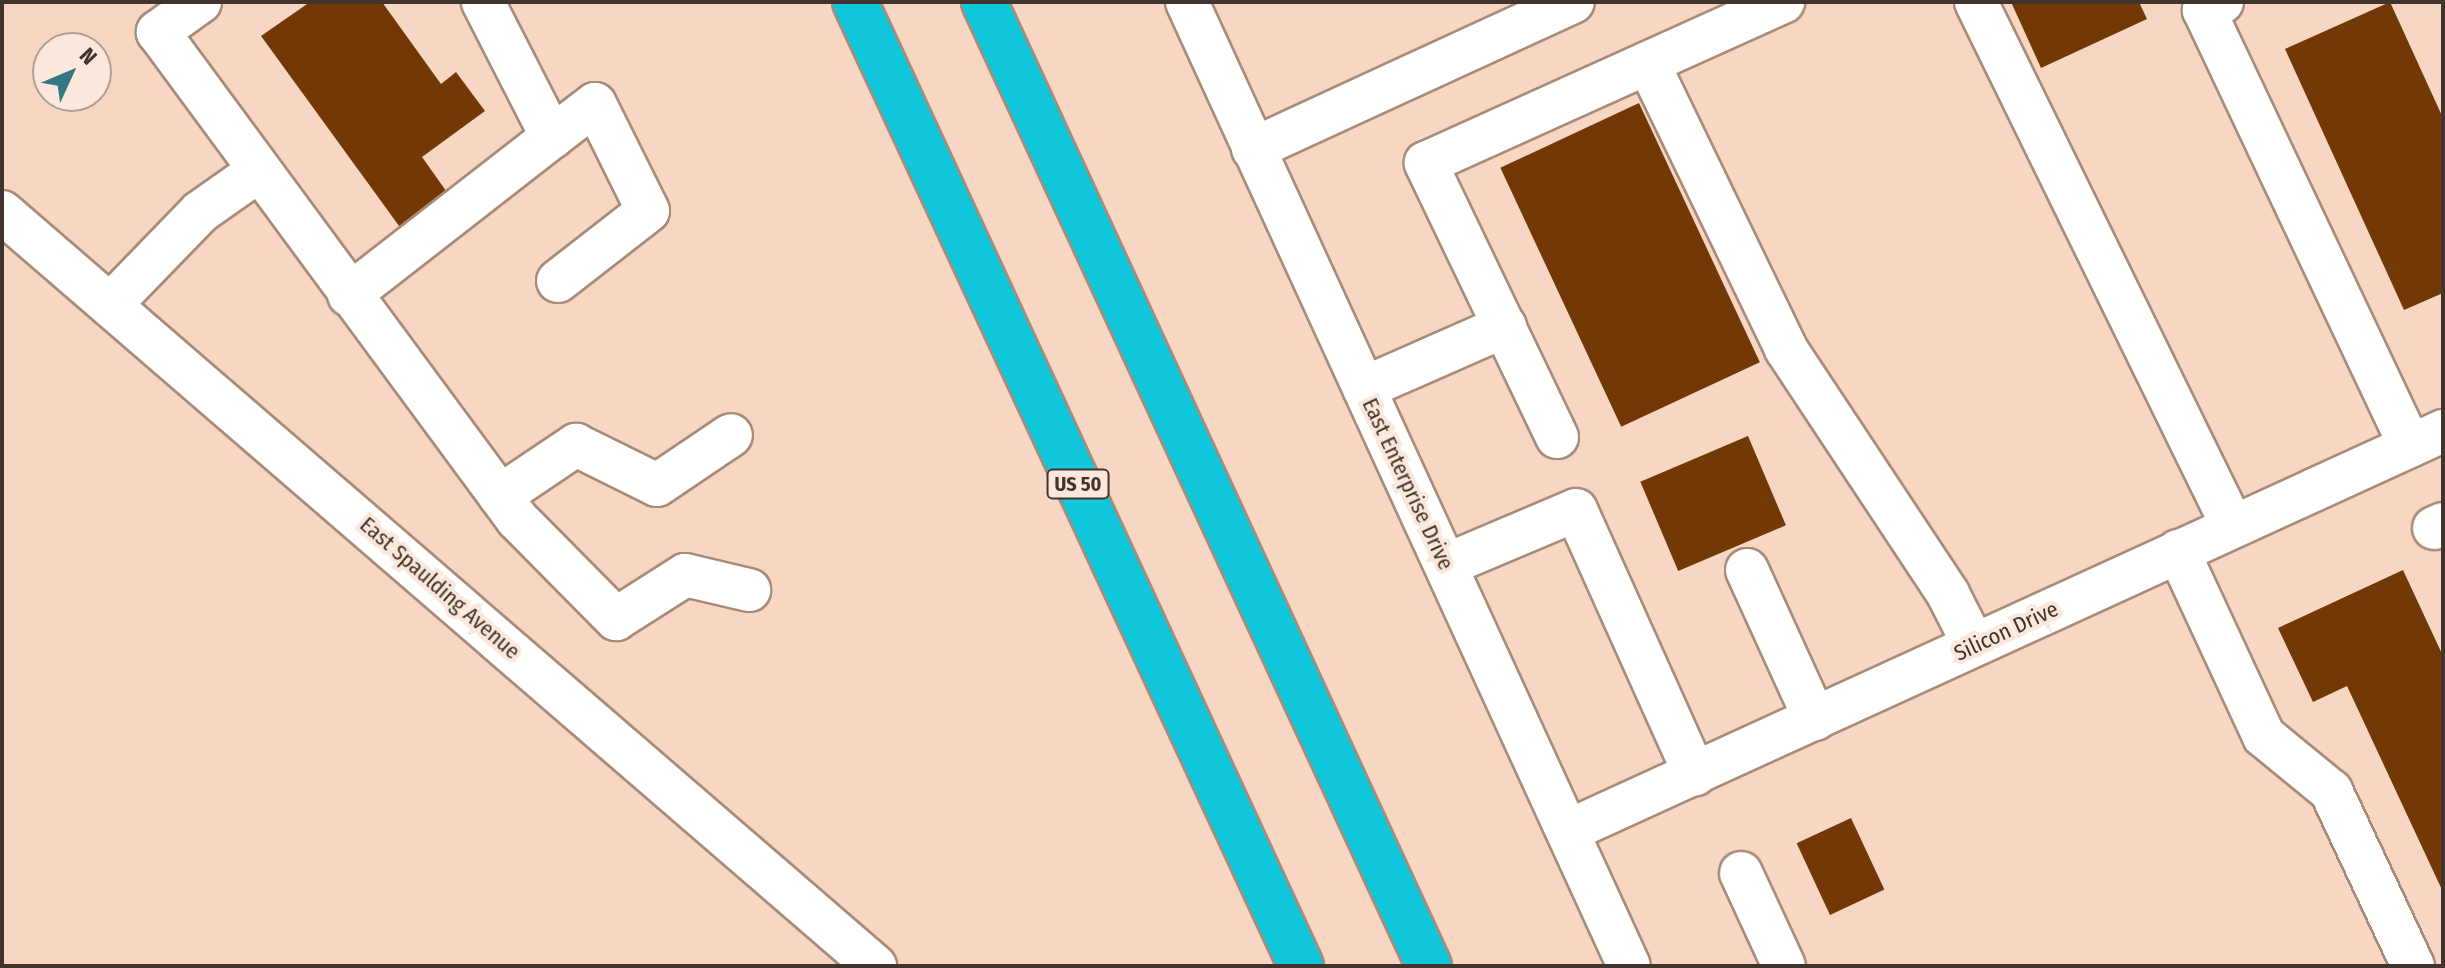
<!DOCTYPE html>
<style>
body{margin:0}
#map{position:relative;width:2445px;height:968px;overflow:hidden;background:#f7d7c3;font-family:"Fira Sans Condensed",sans-serif}
div>[style]{position:absolute}
[style*='--x']{left:calc(var(--x)*1px);top:calc(var(--y)*1px);width:calc(var(--w)*1px);rotate:calc(var(--a)*1deg)}
.building>*{inset:0;background:#723806;transform-origin:0 0}
.roads{filter:drop-shadow(2px 0 #a88b78) drop-shadow(-2px 0 #a88b78) drop-shadow(0 2px #a88b78) drop-shadow(0 -2px #a88b78)}
.minor>*{height:42px;margin:-21px;padding:0 21px;transform-origin:21px;border-radius:21px;background:#fff}
.highway>*{height:44px;margin:-22px;padding:0 22px;transform-origin:22px;border-radius:22px;background:#10c6da}
span{translate:-50% -50%;white-space:nowrap;text-align:center;line-height:1.15;-webkit-text-stroke:8px #fbe7db;paint-order:stroke}
.shield-label span{padding:2px 6px;background:#fbe7db;border:2px solid;border-radius:6px;-webkit-text-stroke-width:0}
.shield-label{font-size:20px;color:#40342c;font-weight:700}
.street-label{font-size:22px;color:#40342c}
.frame{position:absolute;inset:0;border:4px solid #40342c;pointer-events:none}
.north{position:absolute;left:32px;top:32px;width:80px;height:80px;box-sizing:border-box;background:#fbe7db;border:2px solid #b09f95;border-radius:50%;rotate:46deg;font-size:22px;font-weight:700;line-height:32px;text-align:center;color:#40342c}
.north::after{content:'';display:block;margin:auto;width:28px;height:36px;background:#327983;clip-path:polygon(50% 0,100% 100%,50% 72%,0 100%)}
</style>
<div id="map">
<div class="building">
<div style="clip-path:polygon(310px 2px,382px 2px,441px 84px,456px 72px,485px 111px,422px 157px,449px 195px,402px 230px,261px 36px)"></div>
<div style="clip-path:polygon(2011px 2px,2139px 2px,2147px 19px,2041px 68px)"></div>
<div style="clip-path:polygon(2390px 2px,2443px 118px,2443px 293px,2404px 310px,2285px 49px)"></div>
<div style="left:1639px;top:103px;width:286px;height:153px;rotate:65deg"></div>
<div style="left:1748px;top:436px;width:97px;height:117px;rotate:67deg"></div>
<div style="clip-path:polygon(2403px 570px,2443px 656px,2443px 892px,2347px 686px,2313px 702px,2278px 628px)"></div>
<div style="left:1851px;top:818px;width:79px;height:60px;rotate:65deg"></div>
</div>
<div class="roads">
<div class="minor">
<div style="--x:200;--y:2;--w:52;--a:144.5"></div>
<div style="--x:158;--y:32;--w:605;--a:53.6"></div>
<div style="--x:517;--y:519;--w:141;--a:45.3"></div>
<div style="--x:616;--y:619;--w:82;--a:-32.5"></div>
<div style="--x:685;--y:575;--w:66;--a:13.2"></div>
<div style="--x:1187;--y:2;--w:1060;--a:65.37"></div>
<div style="--x:1976;--y:2;--w:582;--a:63.92"></div>
<div style="--x:2222;--y:2;--w:20;--a:156"></div>
<div style="--x:2204;--y:10;--w:482;--a:64.7"></div>
<div style="--x:1648;--y:63;--w:318;--a:64.2"></div>
<div style="--x:1786;--y:349;--w:294;--a:56.5"></div>
<div style="--x:1948;--y:594;--w:57;--a:63"></div>
<div style="--x:552;--y:137;--w:54;--a:-37.5"></div>
<div style="--x:595;--y:104;--w:119;--a:63.6"></div>
<div style="--x:648;--y:211;--w:114;--a:142.1"></div>
<div style="--x:1253;--y:149;--w:352;--a:-24.7"></div>
<div style="--x:2;--y:212;--w:1154;--a:40.82"></div>
<div style="--x:349;--y:295;--w:257;--a:-37.9"></div>
<div style="--x:552;--y:137;--w:152;--a:-117.1"></div>
<div style="--x:110;--y:305;--w:129;--a:-45.9"></div>
<div style="--x:200;--y:212;--w:70;--a:-35.1"></div>
<div style="--x:1364;--y:388;--w:154;--a:-23.7"></div>
<div style="--x:1557;--y:437;--w:304;--a:-115.6"></div>
<div style="--x:1426;--y:163;--w:392;--a:-24.3"></div>
<div style="--x:500;--y:496;--w:92;--a:-33.9"></div>
<div style="--x:576;--y:445;--w:90;--a:26.3"></div>
<div style="--x:657;--y:485;--w:89;--a:-34"></div>
<div style="--x:2434;--y:528;--w:10;--a:-24"></div>
<div style="--x:2178;--y:551;--w:204;--a:65.1"></div>
<div style="--x:2264;--y:736;--w:87;--a:39.4"></div>
<div style="--x:2331;--y:791;--w:193;--a:64.9"></div>
<div style="--x:1446;--y:565;--w:141;--a:-22.9"></div>
<div style="--x:1576;--y:510;--w:290;--a:65.8"></div>
<div style="--x:1747;--y:570;--w:164;--a:65.5"></div>
<div style="--x:1568;--y:831;--w:962;--a:-24.57"></div>
<div style="--x:1741;--y:873;--w:102;--a:65.2"></div>
</div>
<div class="highway">
<div style="--x:855;--y:2;--w:1062;--a:65.17"></div>
<div style="--x:984;--y:2;--w:1062;--a:65.22"></div>
</div>
</div>
<div class="shield-label">
<span style="left:1078px;top:484px">US 50</span>
</div>
<div class="street-label">
<span style="left:1408px;top:484px;rotate:65deg">East Enterprise Drive</span>
<span style="left:440px;top:588px;rotate:41deg">East Spaulding Avenue</span>
<span style="left:2006px;top:631px;rotate:-25deg">Silicon Drive</span>
</div>
<div class="frame"></div>
<div class="north">N</div>
</div>
